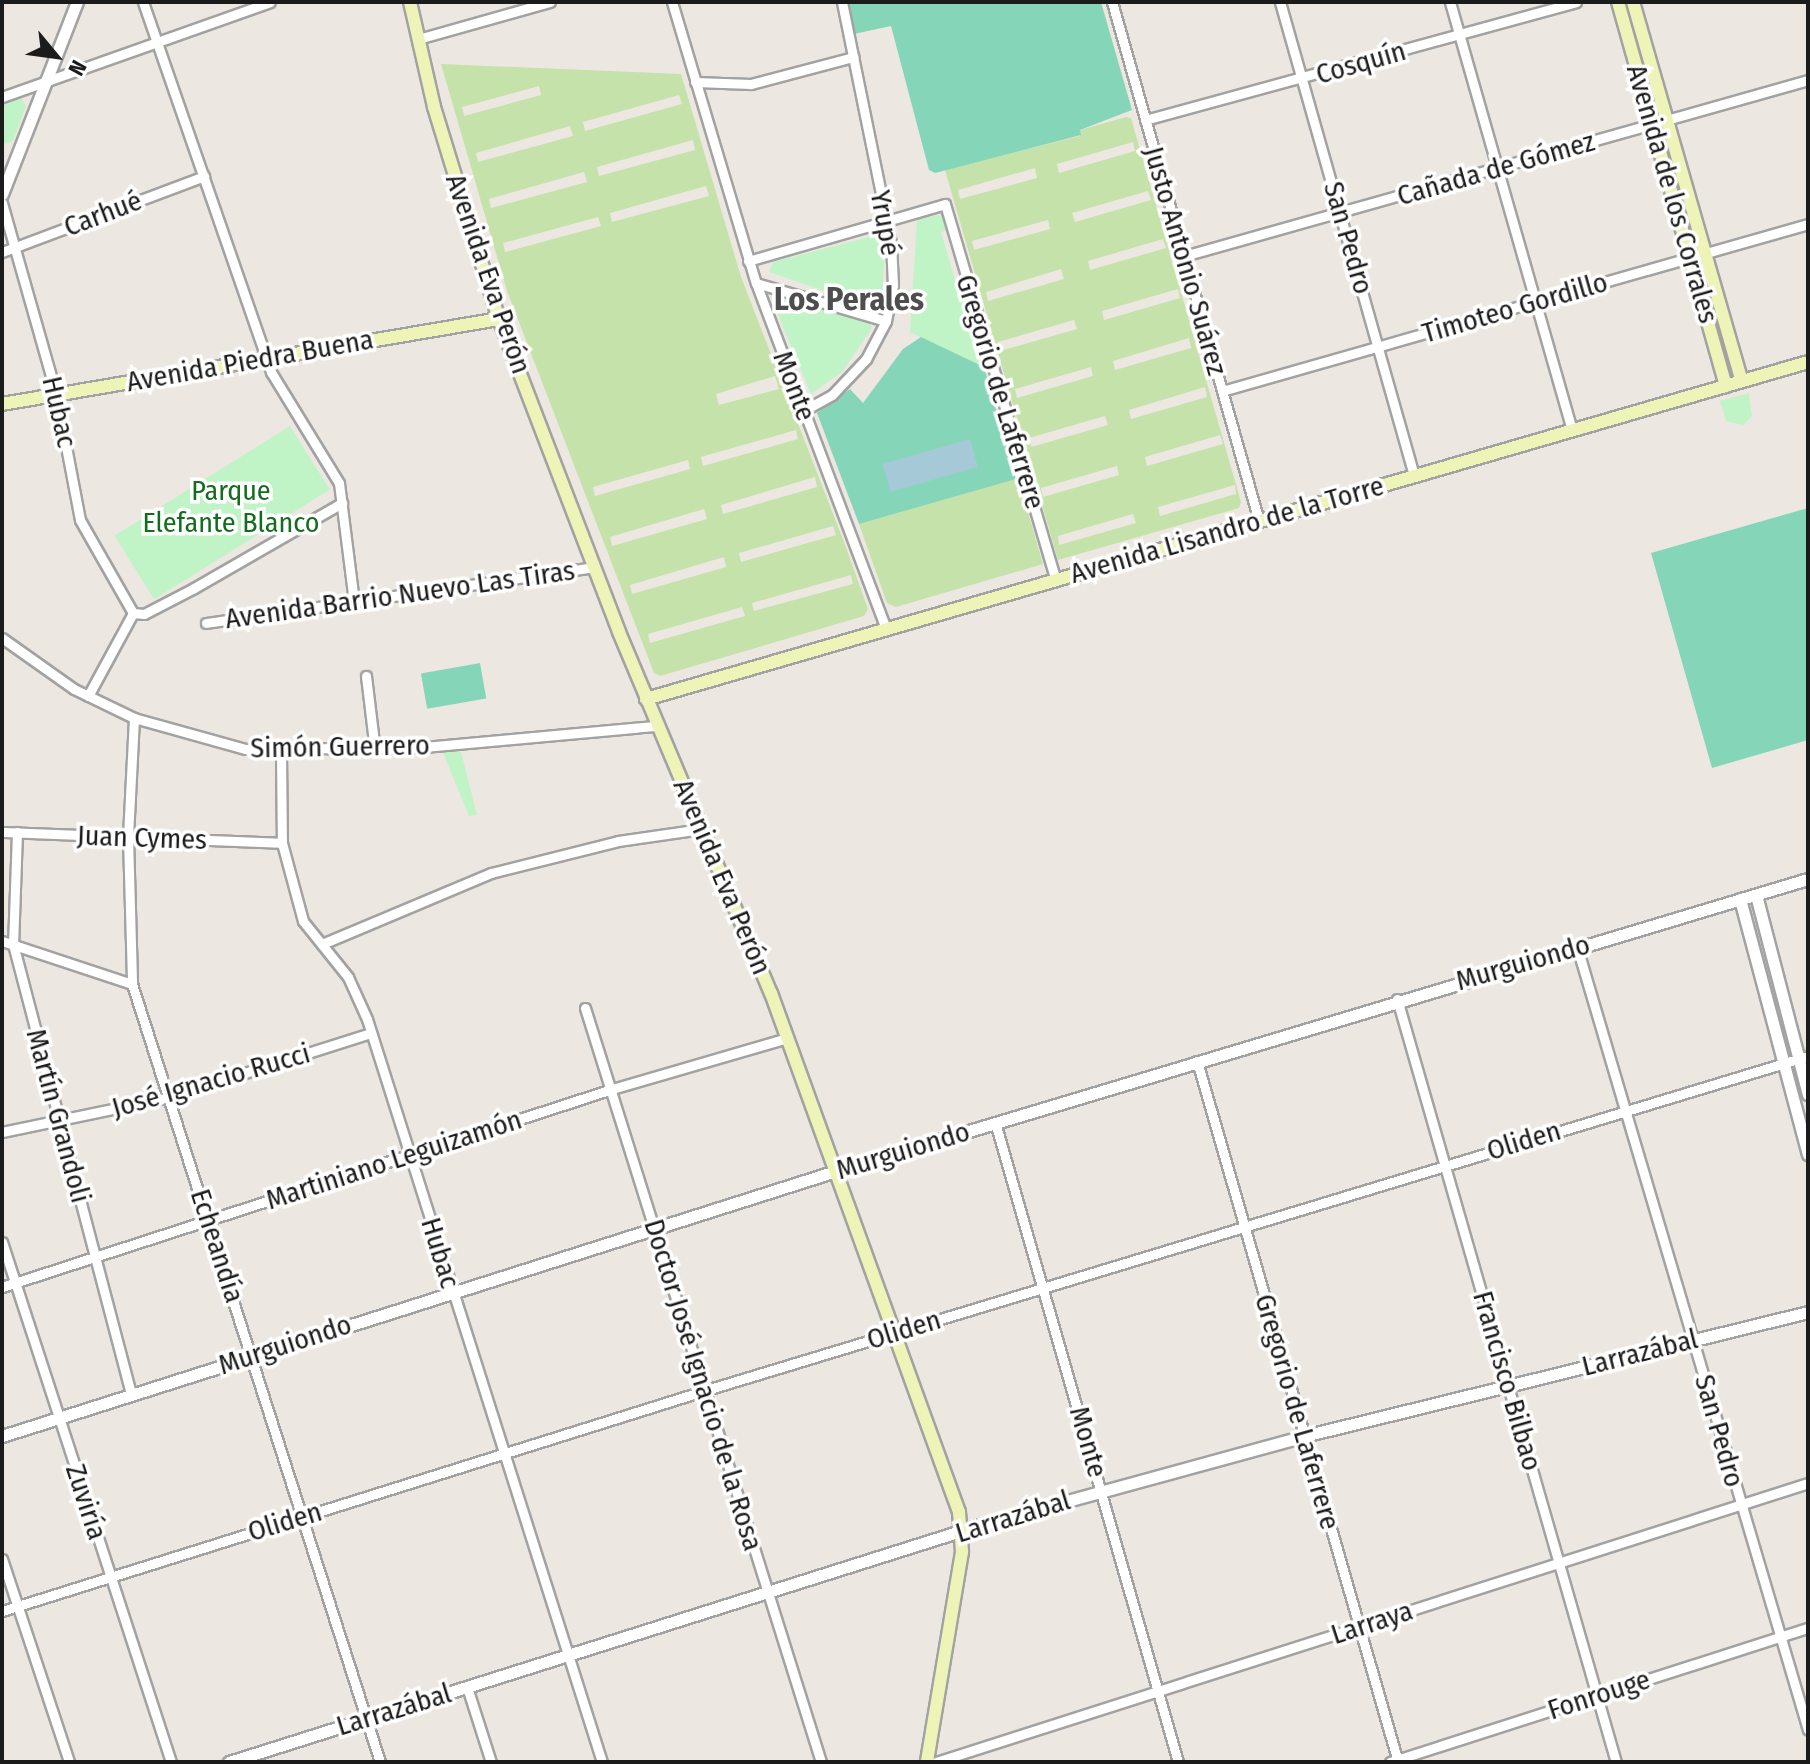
<!DOCTYPE html>
<meta charset="utf-8">
<style>
body{margin:0}
#map{position:relative;width:1810px;height:1764px;overflow:hidden;background:#ece8e1;font-family:"Fira Sans Condensed",sans-serif}
div>[style]{position:absolute}
[style*='--x']{left:calc(var(--x)*1px);top:calc(var(--y)*1px);width:calc(var(--w)*1px);rotate:calc(var(--a)*1deg)}
.grass>*{inset:0;background:#c4e2aa}
.park>*{inset:0;background:#c0f3c6;transform-origin:0 0}
.pitch>*{inset:0;background:#85d5b9;transform-origin:0 0}
.water>*{inset:0;background:#a5c9d6;transform-origin:0 0}
.roads{filter:drop-shadow(2px 0 #a2a2a2) drop-shadow(-2px 0 #a2a2a2) drop-shadow(0 2px #a2a2a2) drop-shadow(0 -2px #a2a2a2)}
.minor>*{height:9px;margin:-4.5px;padding:0 4.5px;transform-origin:4.5px;border-radius:4.5px;background:#fff}
.tertiary>*{height:11px;margin:-5.5px;padding:0 5.5px;transform-origin:5.5px;border-radius:5.5px;background:#fff}
.secondary>*{height:12px;margin:-6px;padding:0 6px;transform-origin:6px;border-radius:6px;background:#eef3b8}
span{translate:-50% -50%;white-space:nowrap;text-align:center;line-height:1.15;-webkit-text-stroke:7px #fff;paint-order:stroke}
.street-label{font-size:28px;color:#1b1b1b}
.park-label{font-size:28px;color:#146d1f}
.quarter-label{font-size:32px;color:#4e4e4e;font-weight:700}
.frame{position:absolute;inset:0;border:4px solid #1b1b1b;pointer-events:none}
.north{position:absolute;left:16px;top:16px;width:80px;height:80px;-webkit-text-stroke:6px #fff;paint-order:stroke;rotate:119deg;font-size:22px;font-weight:700;line-height:32px;text-align:center;color:#1b1b1b}
.north::after{content:'';display:block;margin:auto;width:28px;height:36px;background:#1b1b1b;clip-path:polygon(50% 0,100% 100%,50% 72%,0 100%)}
</style>
<div id="map">
<div class="grass">
<div style="clip-path:polygon(evenodd,441px 64px,681px 74px,741px 277px,844px 542px,868px 609px,864px 616px,660px 676px,654px 673px,507px 291px,441px 64px,539px 86px,541px 95px,464px 116px,462px 107px,539px 86px,441px 64px,679px 95px,682px 104px,585px 131px,583px 122px,679px 95px,441px 64px,570px 126px,573px 136px,478px 162px,476px 153px,570px 126px,441px 64px,693px 140px,695px 150px,599px 176px,597px 167px,693px 140px,441px 64px,584px 172px,587px 182px,491px 208px,489px 199px,584px 172px,441px 64px,706px 186px,709px 196px,612px 222px,610px 213px,706px 186px,441px 64px,598px 217px,601px 226px,505px 252px,503px 243px,598px 217px,441px 64px,775px 376px,779px 389px,719px 405px,716px 394px,775px 376px,441px 64px,796px 430px,798px 439px,703px 466px,701px 457px,796px 430px,441px 64px,688px 460px,690px 469px,595px 496px,593px 487px,688px 460px,441px 64px,815px 477px,817px 487px,723px 514px,721px 505px,815px 477px,441px 64px,704px 509px,707px 519px,612px 546px,610px 537px,704px 509px,441px 64px,833px 526px,836px 535px,741px 562px,739px 553px,833px 526px,441px 64px,724px 557px,726px 567px,632px 594px,630px 585px,724px 557px,441px 64px,851px 575px,853px 584px,754px 611px,752px 603px,851px 575px,441px 64px,742px 607px,745px 616px,650px 643px,648px 634px,742px 607px)"></div>
<div style="clip-path:polygon(evenodd,1126px 117px,1131px 118px,1241px 502px,1239px 508px,1058px 560px,945px 170px,1080px 136px,1080px 130px,1126px 117px,1133px 142px,1135px 151px,1059px 173px,1057px 164px,1133px 142px,1126px 117px,1035px 168px,1037px 178px,960px 199px,958px 190px,1035px 168px,1126px 117px,1148px 191px,1151px 200px,1075px 222px,1072px 213px,1148px 191px,1126px 117px,1048px 220px,1050px 229px,974px 250px,972px 241px,1048px 220px,1126px 117px,1163px 239px,1166px 248px,1090px 270px,1088px 261px,1163px 239px,1126px 117px,1061px 269px,1064px 279px,988px 301px,986px 292px,1061px 269px,1126px 117px,1178px 289px,1180px 298px,1104px 320px,1102px 311px,1178px 289px,1126px 117px,1074px 320px,1077px 329px,1000px 351px,998px 342px,1074px 320px,1126px 117px,1189px 338px,1191px 348px,1115px 370px,1113px 361px,1189px 338px,1126px 117px,1091px 367px,1093px 376px,1017px 398px,1015px 389px,1091px 367px,1126px 117px,1205px 387px,1207px 397px,1131px 419px,1129px 410px,1205px 387px,1126px 117px,1105px 416px,1108px 425px,1031px 447px,1029px 438px,1105px 416px,1126px 117px,1220px 435px,1223px 444px,1147px 466px,1145px 457px,1220px 435px,1126px 117px,1117px 466px,1119px 475px,1043px 497px,1041px 488px,1117px 466px,1126px 117px,1235px 485px,1236px 494px,1160px 516px,1158px 507px,1235px 485px,1126px 117px,1133px 514px,1136px 523px,1059px 545px,1058px 536px,1133px 514px)"></div>
<div style="clip-path:polygon(1018px 478px,1043px 564px,896px 607px,887px 603px,859px 524px)"></div>
<div style="clip-path:polygon(1752px 915px,1790px 1042px,1787px 1045px,1750px 917px)"></div>
</div>
<div class="park">
<div style="clip-path:polygon(20px 96px,26px 106px,13px 141px,2px 145px,2px 101px)"></div>
<div style="clip-path:polygon(938px 215px,944px 216px,948px 230px,941px 232px,959px 294px,966px 292px,969px 300px,962px 303px,977px 355px,985px 354px,984px 367px,910px 332px,917px 220px)"></div>
<div style="clip-path:polygon(873px 236px,885px 246px,882px 303px,875px 308px,769px 272px,773px 262px)"></div>
<div style="clip-path:polygon(780px 296px,869px 323px,872px 328px,842px 372px,811px 394px,773px 303px)"></div>
<div style="clip-path:polygon(1749px 393px,1752px 416px,1743px 425px,1726px 421px,1720px 401px)"></div>
<div style="left:290px;top:426px;width:75px;height:207px;rotate:58deg"></div>
<div style="clip-path:polygon(459px 744px,477px 815px,469px 816px,440px 745px)"></div>
</div>
<div class="pitch">
<div style="clip-path:polygon(848px 2px,1101px 2px,1132px 110px,1080px 130px,1081px 135px,935px 173px,929px 170px,891px 26px,854px 34px)"></div>
<div style="clip-path:polygon(921px 337px,984px 367px,1016px 479px,859px 524px,817px 413px,850px 389px,863px 403px,903px 349px)"></div>
<div style="clip-path:polygon(1808px 508px,1808px 740px,1712px 768px,1651px 553px)"></div>
<div style="left:480px;top:663px;width:36px;height:60px;rotate:80deg"></div>
</div>
<div class="water">
<div style="left:970px;top:439px;width:29px;height:91px;rotate:74deg"></div>
</div>
<div class="roads">
<div class="minor">
<div style="--x:143;--y:2;--w:392;--a:70.9"></div>
<div style="--x:271;--y:372;--w:130;--a:58.5"></div>
<div style="--x:339;--y:483;--w:119;--a:82.8"></div>
<div style="--x:672;--y:2;--w:293;--a:73.4"></div>
<div style="--x:756;--y:283;--w:369;--a:69.4"></div>
<div style="--x:1112;--y:2;--w:539;--a:74.19"></div>
<div style="--x:1280;--y:2;--w:491;--a:74.2"></div>
<div style="--x:1450;--y:2;--w:445;--a:74.1"></div>
<div style="--x:418;--y:39;--w:137;--a:-15.7"></div>
<div style="--x:695;--y:82;--w:56;--a:2"></div>
<div style="--x:751;--y:84;--w:106;--a:-14.8"></div>
<div style="--x:2;--y:97;--w:284;--a:-19.5"></div>
<div style="--x:1145;--y:120;--w:447;--a:-15.3"></div>
<div style="--x:2;--y:203;--w:198;--a:74.2"></div>
<div style="--x:56;--y:394;--w:128;--a:79.2"></div>
<div style="--x:80;--y:520;--w:107;--a:60.3"></div>
<div style="--x:2;--y:252;--w:216;--a:-20.6"></div>
<div style="--x:1184;--y:256;--w:648;--a:-15.75"></div>
<div style="--x:748;--y:261;--w:205;--a:-16.1"></div>
<div style="--x:945;--y:204;--w:392;--a:73.6"></div>
<div style="--x:756;--y:283;--w:135;--a:16.3"></div>
<div style="--x:1222;--y:391;--w:609;--a:-15.91"></div>
<div style="--x:803;--y:411;--w:33;--a:-29"></div>
<div style="--x:832;--y:395;--w:50;--a:-46.6"></div>
<div style="--x:866;--y:359;--w:43;--a:-62.2"></div>
<div style="--x:886;--y:321;--w:37;--a:-79"></div>
<div style="--x:893;--y:285;--w:42;--a:-92.7"></div>
<div style="--x:891;--y:243;--w:246;--a:-101.5"></div>
<div style="--x:206;--y:623;--w:392;--a:-8.2"></div>
<div style="--x:2;--y:638;--w:88;--a:35.3"></div>
<div style="--x:74;--y:689;--w:67;--a:25.8"></div>
<div style="--x:134;--y:718;--w:115;--a:15.6"></div>
<div style="--x:245;--y:749;--w:179;--a:-0.6"></div>
<div style="--x:424;--y:747;--w:234;--a:-5.2"></div>
<div style="--x:366;--y:676;--w:75;--a:83.1"></div>
<div style="--x:88;--y:696;--w:94;--a:-61.5"></div>
<div style="--x:133;--y:613;--w:11;--a:5"></div>
<div style="--x:144;--y:614;--w:56;--a:-27.5"></div>
<div style="--x:194;--y:588;--w:171;--a:-29.9"></div>
<div style="--x:134;--y:718;--w:119;--a:92.9"></div>
<div style="--x:128;--y:837;--w:147;--a:88.4"></div>
<div style="--x:132;--y:984;--w:817;--a:72.32"></div>
<div style="--x:281;--y:753;--w:90;--a:89.4"></div>
<div style="--x:282;--y:843;--w:81;--a:74.9"></div>
<div style="--x:303;--y:921;--w:72;--a:51.2"></div>
<div style="--x:348;--y:977;--w:46;--a:65.7"></div>
<div style="--x:367;--y:1019;--w:779;--a:72.45"></div>
<div style="--x:2;--y:832;--w:280;--a:2.2"></div>
<div style="--x:17;--y:832;--w:112;--a:92"></div>
<div style="--x:13;--y:944;--w:466;--a:75.3"></div>
<div style="--x:2;--y:941;--w:137;--a:18.3"></div>
<div style="--x:322;--y:944;--w:183;--a:-22.8"></div>
<div style="--x:491;--y:873;--w:131;--a:-14.1"></div>
<div style="--x:618;--y:841;--w:84;--a:-8.2"></div>
<div style="--x:1577;--y:947;--w:816;--a:73.56"></div>
<div style="--x:1397;--y:999;--w:794;--a:73.99"></div>
<div style="--x:585;--y:1008;--w:790;--a:72.62"></div>
<div style="--x:1197;--y:1061;--w:729;--a:74"></div>
<div style="--x:995;--y:1122;--w:666;--a:74.04"></div>
<div style="--x:2;--y:1132;--w:171;--a:-11.8"></div>
<div style="--x:169;--y:1097;--w:212;--a:-17.6"></div>
<div style="--x:2;--y:1242;--w:547;--a:72"></div>
<div style="--x:2;--y:1287;--w:641;--a:-17.98"></div>
<div style="--x:612;--y:1089;--w:183;--a:-16.2"></div>
<div style="--x:2;--y:1559;--w:214;--a:71.7"></div>
<div style="--x:2;--y:1611;--w:735;--a:-17.42"></div>
<div style="--x:703;--y:1391;--w:1155;--a:-16.87"></div>
<div style="--x:467;--y:1687;--w:79;--a:72.3"></div>
<div style="--x:936;--y:1762;--w:916;--a:-17.74"></div>
<div style="--x:1390;--y:1762;--w:439;--a:-17.8"></div>
</div>
<div class="tertiary">
<div style="--x:2;--y:194;--w:206;--a:-68.7"></div>
<div style="--x:1756;--y:895;--w:206;--a:75.4"></div>
<div style="--x:1740;--y:899;--w:264;--a:75.1"></div>
<div style="--x:2;--y:1436;--w:878;--a:-17.63"></div>
<div style="--x:839;--y:1170;--w:1012;--a:-16.72"></div>
<div style="--x:229;--y:1762;--w:791;--a:-17.52"></div>
<div style="--x:983;--y:1524;--w:333;--a:-15.3"></div>
<div style="--x:1304;--y:1436;--w:519;--a:-13.82"></div>
</div>
<div class="secondary">
<div style="--x:410;--y:2;--w:108;--a:77.1"></div>
<div style="--x:434;--y:107;--w:222;--a:73"></div>
<div style="--x:499;--y:319;--w:335;--a:69"></div>
<div style="--x:619;--y:632;--w:392;--a:67.2"></div>
<div style="--x:771;--y:993;--w:552;--a:70.09"></div>
<div style="--x:959;--y:1512;--w:40;--a:85.7"></div>
<div style="--x:962;--y:1552;--w:213;--a:99.5"></div>
<div style="--x:1618;--y:2;--w:399;--a:74.3"></div>
<div style="--x:1633;--y:2;--w:394;--a:74"></div>
<div style="--x:2;--y:404;--w:504;--a:-9.71"></div>
<div style="--x:646;--y:699;--w:1210;--a:-16.17"></div>
</div>
</div>
<div class="street-label">
<span style="left:1361px;top:63px;rotate:-16deg">Cosquín</span>
<span style="left:1496px;top:169px;rotate:-16deg">Cañada de Gómez</span>
<span style="left:1672px;top:194px;rotate:74deg">Avenida de los Corrales</span>
<span style="left:103px;top:214px;rotate:-21deg">Carhué</span>
<span style="left:885px;top:223px;rotate:80deg">Yrupé</span>
<span style="left:1348px;top:238px;rotate:74deg">San Pedro</span>
<span style="left:1185px;top:261px;rotate:74deg">Justo Antonio Suárez</span>
<span style="left:488px;top:274px;rotate:71deg">Avenida Eva Perón</span>
<span style="left:1515px;top:308px;rotate:-16deg">Timoteo Gordillo</span>
<span style="left:250px;top:361px;rotate:-10deg">Avenida Piedra Buena</span>
<span style="left:794px;top:386px;rotate:69deg">Monte</span>
<span style="left:1000px;top:392px;rotate:73deg">Gregorio de Laferrere</span>
<span style="left:59px;top:412px;rotate:77deg">Hubac</span>
<span style="left:1227px;top:530px;rotate:-16deg">Avenida Lisandro de la Torre</span>
<span style="left:400px;top:595px;rotate:-8deg">Avenida Barrio Nuevo Las Tiras</span>
<span style="left:340px;top:747px;rotate:-1deg">Simón Guerrero</span>
<span style="left:142px;top:838px;rotate:2deg">Juan Cymes</span>
<span style="left:722px;top:877px;rotate:67deg">Avenida Eva Perón</span>
<span style="left:1523px;top:963px;rotate:-16deg">Murguiondo</span>
<span style="left:211px;top:1081px;rotate:-16deg">José Ignacio Rucci</span>
<span style="left:58px;top:1116px;rotate:75deg">Martín Grandoli</span>
<span style="left:1524px;top:1141px;rotate:-17deg">Oliden</span>
<span style="left:903px;top:1151px;rotate:-17deg">Murguiondo</span>
<span style="left:394px;top:1160px;rotate:-18deg">Martiniano Leguizamón</span>
<span style="left:217px;top:1246px;rotate:72deg">Echeandía</span>
<span style="left:440px;top:1253px;rotate:73deg">Hubac</span>
<span style="left:904px;top:1330px;rotate:-17deg">Oliden</span>
<span style="left:285px;top:1345px;rotate:-18deg">Murguiondo</span>
<span style="left:1640px;top:1353px;rotate:-14deg">Larrazábal</span>
<span style="left:1507px;top:1381px;rotate:74deg">Francisco Bilbao</span>
<span style="left:703px;top:1385px;rotate:73deg">Doctor José Ignacio de la Rosa</span>
<span style="left:1297px;top:1412px;rotate:74deg">Gregorio de Laferrere</span>
<span style="left:1719px;top:1431px;rotate:74deg">San Pedro</span>
<span style="left:1088px;top:1442px;rotate:74deg">Monte</span>
<span style="left:86px;top:1502px;rotate:72deg">Zuviría</span>
<span style="left:1013px;top:1517px;rotate:-17deg">Larrazábal</span>
<span style="left:285px;top:1522px;rotate:-17deg">Oliden</span>
<span style="left:1372px;top:1623px;rotate:-18deg">Larraya</span>
<span style="left:1599px;top:1695px;rotate:-18deg">Fonrouge</span>
<span style="left:394px;top:1710px;rotate:-17deg">Larrazábal</span>
</div>
<div class="park-label">
<span style="left:231px;top:507px">Parque<br>Elefante Blanco</span>
</div>
<div class="quarter-label">
<span style="left:849px;top:299px">Los Perales</span>
</div>
<div class="frame"></div>
<div class="north">N</div>
</div>
